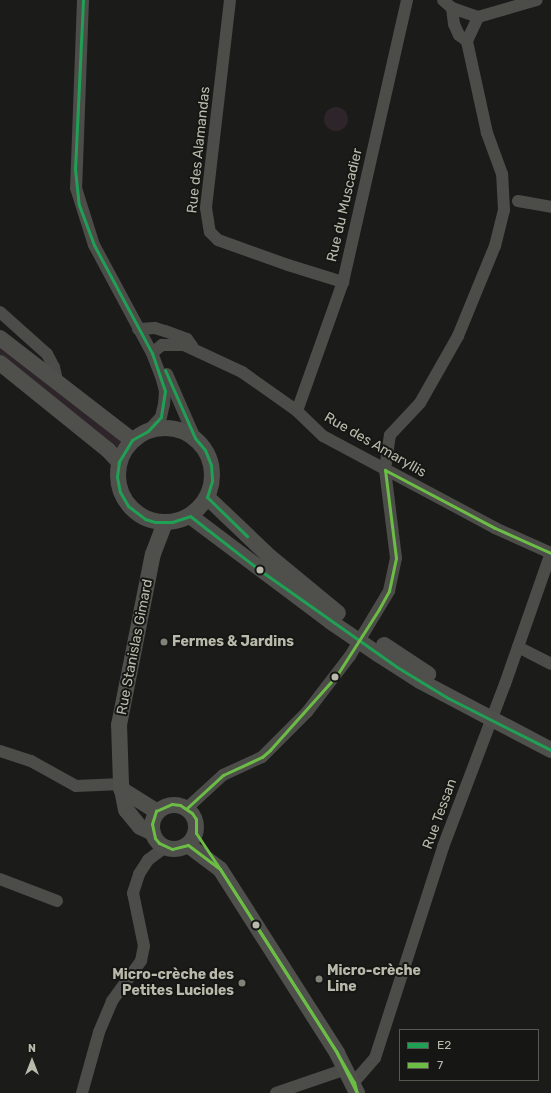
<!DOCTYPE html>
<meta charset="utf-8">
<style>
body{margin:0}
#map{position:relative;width:551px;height:1093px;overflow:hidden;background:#1b1b1a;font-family:Rubik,sans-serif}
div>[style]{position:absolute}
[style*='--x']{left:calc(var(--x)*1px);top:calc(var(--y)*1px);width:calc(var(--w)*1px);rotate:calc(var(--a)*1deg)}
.green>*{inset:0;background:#2e252a}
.round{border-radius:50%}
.minor>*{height:12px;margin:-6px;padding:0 6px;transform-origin:6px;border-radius:6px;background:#4c4c49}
.major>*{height:16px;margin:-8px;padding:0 8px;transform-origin:8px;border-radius:8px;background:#4f4f4c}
.major>.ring{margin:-8px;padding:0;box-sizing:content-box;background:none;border:16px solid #4f4f4c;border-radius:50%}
.major-bridge>*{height:16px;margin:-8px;padding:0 8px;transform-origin:8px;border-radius:8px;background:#4f4f4c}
.bus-1>*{height:3px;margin:-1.5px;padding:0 1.5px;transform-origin:1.5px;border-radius:1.5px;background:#1fa055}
.bus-2>*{height:3px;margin:-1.5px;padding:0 1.5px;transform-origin:1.5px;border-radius:1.5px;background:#6cbd45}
.dots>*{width:11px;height:11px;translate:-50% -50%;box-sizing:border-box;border:2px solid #161714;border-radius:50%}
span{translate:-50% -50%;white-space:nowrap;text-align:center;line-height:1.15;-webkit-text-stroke:4px #161714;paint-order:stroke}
.street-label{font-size:14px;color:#babaac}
.poi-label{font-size:14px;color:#babaac;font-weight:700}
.left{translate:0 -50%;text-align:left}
.right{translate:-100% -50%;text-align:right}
.legend{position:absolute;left:399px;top:1029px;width:140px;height:52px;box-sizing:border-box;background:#161714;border:1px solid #585851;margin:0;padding:5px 7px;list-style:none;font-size:12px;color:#babaac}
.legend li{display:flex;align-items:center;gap:8px;height:20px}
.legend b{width:20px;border:1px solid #585851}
.north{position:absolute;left:12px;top:1041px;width:40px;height:40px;-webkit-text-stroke:3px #161714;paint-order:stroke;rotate:0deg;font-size:11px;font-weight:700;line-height:16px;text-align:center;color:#babaac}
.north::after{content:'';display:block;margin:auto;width:14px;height:18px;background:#babaac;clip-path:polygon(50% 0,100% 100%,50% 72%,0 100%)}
</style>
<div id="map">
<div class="green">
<div class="round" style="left:324px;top:107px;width:24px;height:24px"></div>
<div style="clip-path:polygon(0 344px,60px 394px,122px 440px,117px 447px,55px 401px,0 356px)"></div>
</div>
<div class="minor">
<div style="--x:83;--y:0;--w:188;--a:92.1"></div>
<div style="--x:76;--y:188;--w:60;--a:72.5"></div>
<div style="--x:94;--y:245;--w:123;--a:61.8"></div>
<div style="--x:152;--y:353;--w:25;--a:69"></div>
<div style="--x:161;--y:376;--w:16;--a:75"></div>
<div style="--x:165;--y:391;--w:13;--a:94"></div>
<div style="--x:164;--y:404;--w:13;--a:103"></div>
<div style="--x:161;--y:417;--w:19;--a:133"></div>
<div style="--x:230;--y:0;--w:209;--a:96.6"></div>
<div style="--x:206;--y:208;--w:24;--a:81"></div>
<div style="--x:210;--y:232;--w:11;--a:45"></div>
<div style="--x:218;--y:240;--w:74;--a:19.7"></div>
<div style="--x:288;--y:265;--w:58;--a:17.2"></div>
<div style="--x:443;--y:0;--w:12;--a:42"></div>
<div style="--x:452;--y:8;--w:28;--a:19"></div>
<div style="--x:452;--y:8;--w:16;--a:83"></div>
<div style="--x:454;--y:24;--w:12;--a:66"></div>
<div style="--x:459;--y:35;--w:10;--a:37"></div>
<div style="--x:518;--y:201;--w:34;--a:10"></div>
<div style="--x:0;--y:312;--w:63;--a:41.8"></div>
<div style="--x:47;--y:354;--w:15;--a:62"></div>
<div style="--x:54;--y:367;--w:18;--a:77"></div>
<div style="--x:138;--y:329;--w:17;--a:-3"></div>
<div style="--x:155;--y:328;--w:10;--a:17"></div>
<div style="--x:165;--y:331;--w:23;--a:20"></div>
<div style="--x:187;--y:339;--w:9;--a:54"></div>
<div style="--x:152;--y:353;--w:13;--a:-39"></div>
<div style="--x:162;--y:345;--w:22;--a:0"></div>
<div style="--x:184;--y:345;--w:64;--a:25"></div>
<div style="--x:242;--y:372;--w:67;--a:35.3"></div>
<div style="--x:297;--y:411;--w:36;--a:44"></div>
<div style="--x:323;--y:436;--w:195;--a:28.1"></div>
<div style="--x:495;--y:528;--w:61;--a:24.1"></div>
<div style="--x:167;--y:374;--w:70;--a:66.4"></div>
<div style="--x:297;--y:411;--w:137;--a:-70.4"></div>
<div style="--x:343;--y:282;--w:289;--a:-77.2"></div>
<div style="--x:518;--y:647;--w:37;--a:27"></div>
<div style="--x:0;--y:751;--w:33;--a:18"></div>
<div style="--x:31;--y:761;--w:51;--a:29.1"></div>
<div style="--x:76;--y:786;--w:45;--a:-2.5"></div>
<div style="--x:187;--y:808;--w:49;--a:-42.5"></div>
<div style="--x:223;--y:775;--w:43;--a:-24.8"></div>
<div style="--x:262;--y:757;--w:64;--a:-45"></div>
<div style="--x:307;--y:712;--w:71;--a:-52.5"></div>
<div style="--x:350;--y:656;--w:76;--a:-59"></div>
<div style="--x:389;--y:591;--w:34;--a:-78"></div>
<div style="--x:396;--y:558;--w:89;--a:-97.1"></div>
<div style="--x:385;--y:470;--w:35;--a:-82"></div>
<div style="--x:390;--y:435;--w:44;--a:-46.8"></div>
<div style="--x:420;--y:403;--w:77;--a:-60.4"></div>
<div style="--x:458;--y:336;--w:97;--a:-67.7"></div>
<div style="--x:495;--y:246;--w:37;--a:-76"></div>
<div style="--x:504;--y:210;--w:36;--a:-93"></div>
<div style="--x:502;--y:174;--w:44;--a:-110.1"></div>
<div style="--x:487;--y:133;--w:94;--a:-102.3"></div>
<div style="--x:467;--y:41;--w:26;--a:-65"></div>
<div style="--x:478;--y:17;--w:61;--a:-16.1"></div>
<div style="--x:0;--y:879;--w:61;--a:21.1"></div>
<div style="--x:354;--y:1082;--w:32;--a:-49"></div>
<div style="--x:375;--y:1058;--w:222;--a:-72.1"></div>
<div style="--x:443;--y:847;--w:174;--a:-69.2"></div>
<div style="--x:505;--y:684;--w:139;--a:-70.7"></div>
<div style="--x:82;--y:1093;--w:63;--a:-74.4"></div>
<div style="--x:99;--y:1032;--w:34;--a:-67"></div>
<div style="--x:112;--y:1001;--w:49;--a:-54.1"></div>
<div style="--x:141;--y:961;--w:15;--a:-79"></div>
<div style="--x:144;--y:946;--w:54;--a:-101.7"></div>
<div style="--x:133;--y:893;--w:20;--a:-72"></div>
<div style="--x:139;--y:874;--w:17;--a:-57"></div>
<div style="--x:148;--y:860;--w:21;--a:-37"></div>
<div style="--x:276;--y:1093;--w:74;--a:-18.9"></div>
</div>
<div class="major">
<div style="--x:0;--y:338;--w:167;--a:37.7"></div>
<div style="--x:0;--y:363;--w:139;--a:38.9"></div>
<div style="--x:108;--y:450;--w:16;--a:47"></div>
<div class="ring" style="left:118px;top:428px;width:78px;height:78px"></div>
<div style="--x:207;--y:497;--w:87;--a:43.6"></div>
<div style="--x:270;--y:557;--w:88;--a:39.5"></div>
<div style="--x:190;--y:516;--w:176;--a:36.9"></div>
<div style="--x:384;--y:645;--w:53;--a:33.4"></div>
<div style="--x:378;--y:654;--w:50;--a:32.7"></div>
<div style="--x:121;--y:789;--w:41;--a:32.2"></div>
<div class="ring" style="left:152px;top:805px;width:28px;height:28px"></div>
<div style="--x:153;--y:833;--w:14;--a:-155"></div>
<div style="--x:140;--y:827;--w:22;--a:-129"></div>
<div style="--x:126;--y:810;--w:26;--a:-101"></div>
<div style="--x:121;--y:784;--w:59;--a:-91.9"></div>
<div style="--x:119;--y:725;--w:174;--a:-78.8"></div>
<div style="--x:153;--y:554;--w:33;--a:-69"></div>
<div style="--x:188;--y:845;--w:40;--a:37"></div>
<div style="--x:220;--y:869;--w:218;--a:57.5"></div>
<div style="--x:337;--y:1053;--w:45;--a:63.4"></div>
</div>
<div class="major-bridge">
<div style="--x:331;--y:622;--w:57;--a:34.2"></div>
<div style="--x:420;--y:681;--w:148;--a:27.8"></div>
</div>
<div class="bus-1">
<div style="--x:83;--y:0;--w:169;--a:92.7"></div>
<div style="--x:75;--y:169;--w:36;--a:84"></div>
<div style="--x:79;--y:205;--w:43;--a:69.4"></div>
<div style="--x:94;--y:245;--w:123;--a:61.8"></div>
<div style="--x:152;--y:353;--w:40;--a:71.1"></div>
<div style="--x:165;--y:391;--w:26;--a:99"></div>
<div style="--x:161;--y:417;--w:19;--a:133"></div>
<div style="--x:148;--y:431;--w:18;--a:151"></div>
<div style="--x:132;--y:440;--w:26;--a:121"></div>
<div style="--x:119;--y:462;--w:15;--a:98"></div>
<div style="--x:117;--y:477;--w:15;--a:79"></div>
<div style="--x:120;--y:492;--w:16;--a:60"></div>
<div style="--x:128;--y:506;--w:21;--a:37"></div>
<div style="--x:145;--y:519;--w:10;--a:17"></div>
<div style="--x:155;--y:522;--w:17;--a:0"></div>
<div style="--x:172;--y:522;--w:19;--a:-18"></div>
<div style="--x:190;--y:516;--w:90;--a:37.8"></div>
<div style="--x:261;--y:571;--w:166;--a:35.2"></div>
<div style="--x:397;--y:667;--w:60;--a:31.3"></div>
<div style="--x:448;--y:698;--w:115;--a:26.8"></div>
<div style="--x:165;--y:370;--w:74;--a:66.2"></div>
<div style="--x:195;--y:438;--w:16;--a:50"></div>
<div style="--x:205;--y:450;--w:16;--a:68"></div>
<div style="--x:211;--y:465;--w:16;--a:86"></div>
<div style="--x:212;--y:481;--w:17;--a:107"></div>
<div style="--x:207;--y:497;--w:56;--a:44.3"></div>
</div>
<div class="bus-2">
<div style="--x:385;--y:470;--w:124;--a:27.8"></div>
<div style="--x:495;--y:528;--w:61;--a:24.1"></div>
<div style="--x:172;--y:804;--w:8;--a:7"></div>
<div style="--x:180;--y:805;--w:14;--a:34"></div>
<div style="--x:192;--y:813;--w:7;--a:56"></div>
<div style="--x:196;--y:819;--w:14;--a:90"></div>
<div style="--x:196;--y:833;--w:43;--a:56.3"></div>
<div style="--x:220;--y:869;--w:40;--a:-143"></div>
<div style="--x:188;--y:845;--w:16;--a:166"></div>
<div style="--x:172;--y:849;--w:14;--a:-155"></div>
<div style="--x:159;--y:843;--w:6;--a:-129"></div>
<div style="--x:155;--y:838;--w:14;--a:-102"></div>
<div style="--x:152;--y:824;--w:14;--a:-73"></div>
<div style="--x:156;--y:811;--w:17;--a:-24"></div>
<div style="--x:187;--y:808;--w:49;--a:-42.5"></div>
<div style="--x:223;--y:775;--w:43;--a:-24.8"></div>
<div style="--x:262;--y:757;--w:11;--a:-41"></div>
<div style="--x:270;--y:750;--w:101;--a:-48.2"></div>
<div style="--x:337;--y:675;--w:78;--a:-57.5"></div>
<div style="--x:379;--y:609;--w:21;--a:-61"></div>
<div style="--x:389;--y:591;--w:34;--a:-78"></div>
<div style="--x:396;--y:558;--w:89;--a:-97.1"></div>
<div style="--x:220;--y:869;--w:218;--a:57.5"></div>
<div style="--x:220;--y:869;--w:218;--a:57.5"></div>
<div style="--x:337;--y:1053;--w:34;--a:60"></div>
<div style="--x:354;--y:1082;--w:11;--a:75"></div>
<div style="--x:357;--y:1093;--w:45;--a:-116.6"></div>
</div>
<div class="dots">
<div style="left:260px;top:570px;background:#babaac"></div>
<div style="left:164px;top:642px;background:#828279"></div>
<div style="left:335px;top:677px;background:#babaac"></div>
<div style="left:256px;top:925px;background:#babaac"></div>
<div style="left:319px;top:979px;background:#828279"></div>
<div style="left:242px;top:983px;background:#828279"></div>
</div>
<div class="street-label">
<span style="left:199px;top:150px;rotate:-84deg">Rue des Alamandas</span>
<span style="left:345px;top:205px;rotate:-77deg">Rue du Muscadier</span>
<span style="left:375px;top:445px;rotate:30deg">Rue des Amaryllis</span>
<span style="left:135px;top:647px;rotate:-79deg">Rue Stanislas Gimard</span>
<span style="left:440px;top:814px;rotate:-70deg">Rue Tessan</span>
</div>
<div class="poi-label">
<span class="left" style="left:172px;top:642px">Fermes &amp; Jardins</span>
<span class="left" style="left:327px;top:979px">Micro-crèche<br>Line</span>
<span class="right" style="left:234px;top:983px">Micro-crèche des<br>Petites Lucioles</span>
</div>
<ul class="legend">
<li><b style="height:5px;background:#1fa055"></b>E2</li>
<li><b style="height:5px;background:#6cbd45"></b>7</li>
</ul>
<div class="north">N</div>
</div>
